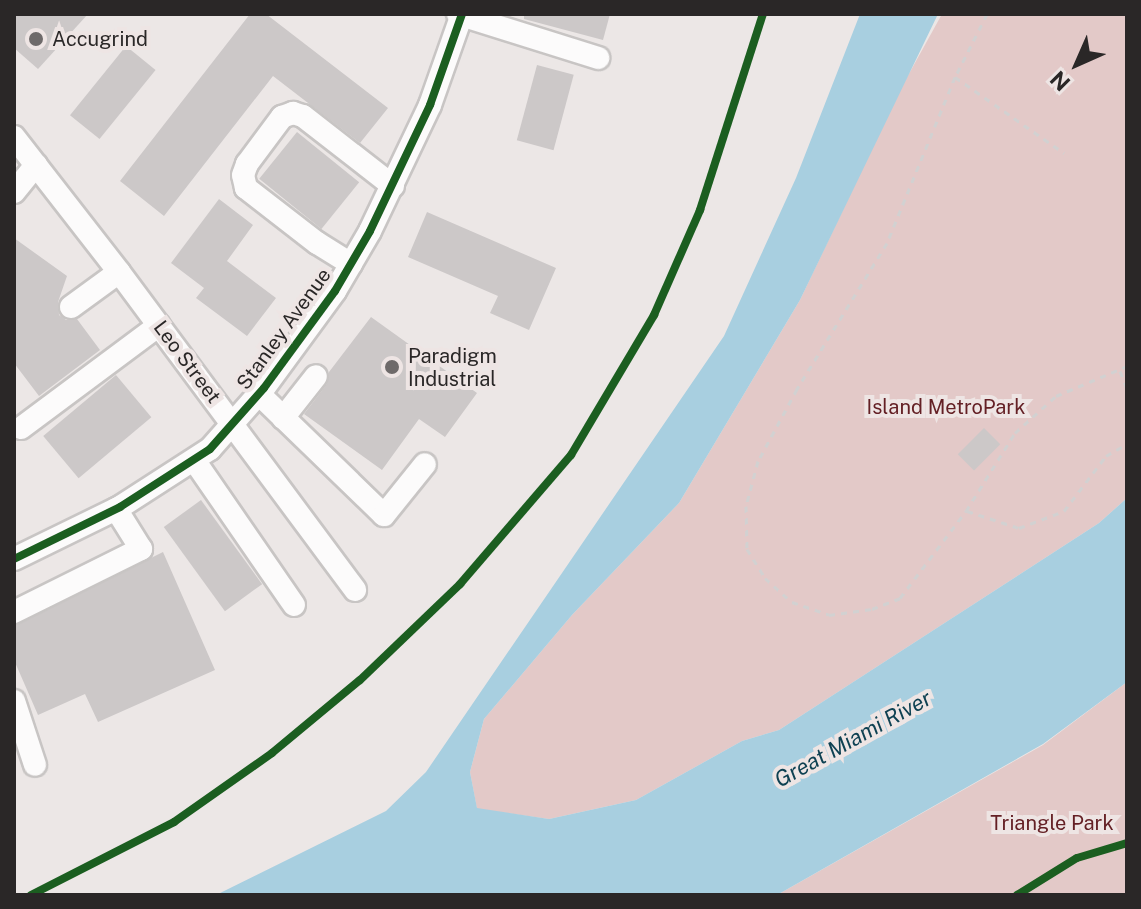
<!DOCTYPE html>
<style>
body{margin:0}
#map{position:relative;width:1141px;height:909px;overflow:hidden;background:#ece7e6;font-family:"Public Sans",sans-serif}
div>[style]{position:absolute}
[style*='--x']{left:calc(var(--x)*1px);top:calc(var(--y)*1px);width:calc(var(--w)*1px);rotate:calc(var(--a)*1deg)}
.green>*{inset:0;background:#e3c9c8}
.water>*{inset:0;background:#a8cfe0}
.building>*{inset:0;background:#ccc8c8;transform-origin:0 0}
.path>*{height:3px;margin-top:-1.5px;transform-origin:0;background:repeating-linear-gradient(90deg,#d2d1d1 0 6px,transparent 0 12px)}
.roads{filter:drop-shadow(2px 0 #c8c5c4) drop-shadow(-2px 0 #c8c5c4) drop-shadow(0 2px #c8c5c4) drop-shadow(0 -2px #c8c5c4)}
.minor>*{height:22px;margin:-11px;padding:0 11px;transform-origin:11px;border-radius:11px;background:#fcfbfb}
.cycleway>*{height:8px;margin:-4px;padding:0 4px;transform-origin:4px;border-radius:4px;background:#1b5e20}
.dots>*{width:22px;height:22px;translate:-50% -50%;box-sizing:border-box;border:4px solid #eee5e4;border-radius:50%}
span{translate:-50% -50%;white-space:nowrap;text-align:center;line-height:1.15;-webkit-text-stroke:8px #eee5e4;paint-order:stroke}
.poi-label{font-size:20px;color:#2a2727}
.left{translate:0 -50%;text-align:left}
.street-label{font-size:20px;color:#2a2727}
.park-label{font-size:20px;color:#642025}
.water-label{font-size:22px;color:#0e4152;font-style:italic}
.frame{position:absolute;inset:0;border:16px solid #2a2727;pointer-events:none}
.north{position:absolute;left:1037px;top:24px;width:80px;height:80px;-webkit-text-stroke:6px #eee5e4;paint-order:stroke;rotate:225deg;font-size:22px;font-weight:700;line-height:32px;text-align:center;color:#2a2727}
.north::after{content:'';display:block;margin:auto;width:28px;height:36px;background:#2a2727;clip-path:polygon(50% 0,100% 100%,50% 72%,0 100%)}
</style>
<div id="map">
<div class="green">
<div style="clip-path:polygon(942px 14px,1127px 14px,1127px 498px,1099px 523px,779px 730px,742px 741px,636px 800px,549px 819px,477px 809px,470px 772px,484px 719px,572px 615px,679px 503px,800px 300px,900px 90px)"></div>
<div style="clip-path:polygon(1127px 682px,1127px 895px,777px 895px,1043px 745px)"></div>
</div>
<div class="water">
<div style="clip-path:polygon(860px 14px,938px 14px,800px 300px,679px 503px,572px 615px,484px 719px,470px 772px,477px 808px,549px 819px,636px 800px,742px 741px,779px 730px,1099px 523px,1127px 498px,1127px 682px,1043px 744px,777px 895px,216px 895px,386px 811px,426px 772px,724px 336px,796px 178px)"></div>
</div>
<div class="building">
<div style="clip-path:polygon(14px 14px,88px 14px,38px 69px,14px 48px)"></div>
<div style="clip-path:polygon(250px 14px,266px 14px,388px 108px,360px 143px,273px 76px,164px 216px,120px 181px)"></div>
<div style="clip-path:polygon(524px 14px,610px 14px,603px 40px,524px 19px)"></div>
<div style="left:126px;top:46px;width:38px;height:89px;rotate:39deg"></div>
<div style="left:537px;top:65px;width:38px;height:78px;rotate:15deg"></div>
<div style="left:297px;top:132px;width:80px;height:60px;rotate:39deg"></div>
<div style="clip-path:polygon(219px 199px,253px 225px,227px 261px,276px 298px,247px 336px,196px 298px,204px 288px,171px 263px)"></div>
<div style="clip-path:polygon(427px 212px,556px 268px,529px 330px,490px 313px,498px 296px,408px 257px)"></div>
<div style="clip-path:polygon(14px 238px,67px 276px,58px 302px,59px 315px,66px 320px,77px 319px,100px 350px,39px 396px,14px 363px)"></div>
<div style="clip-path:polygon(371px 317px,477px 393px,445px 437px,419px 419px,382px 470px,304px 414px,327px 384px,329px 372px)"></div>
<div style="left:116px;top:375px;width:55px;height:95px;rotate:50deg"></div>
<div style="left:984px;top:428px;width:23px;height:37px;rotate:45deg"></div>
<div style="left:201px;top:500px;width:104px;height:46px;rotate:54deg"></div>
<div style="clip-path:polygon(163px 552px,215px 670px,98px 722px,85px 694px,38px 715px,14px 660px,14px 626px)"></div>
</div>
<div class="path">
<div style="--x:987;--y:14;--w:71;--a:116.9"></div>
<div style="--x:955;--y:77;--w:179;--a:112.3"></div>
<div style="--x:887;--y:243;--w:172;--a:121.7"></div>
<div style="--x:797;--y:389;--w:82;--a:118.4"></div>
<div style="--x:758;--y:461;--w:47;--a:104.9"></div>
<div style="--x:746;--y:506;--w:43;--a:88.7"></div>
<div style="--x:747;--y:549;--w:34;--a:58"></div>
<div style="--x:765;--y:578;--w:36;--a:42"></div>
<div style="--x:792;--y:602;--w:39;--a:19"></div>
<div style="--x:829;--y:615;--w:43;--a:-7.9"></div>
<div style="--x:872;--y:609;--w:30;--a:-21"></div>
<div style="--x:900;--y:598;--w:109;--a:-52.8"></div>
<div style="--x:966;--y:511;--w:92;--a:-57.9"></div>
<div style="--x:1015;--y:433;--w:55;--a:-42.1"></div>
<div style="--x:1056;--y:396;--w:77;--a:-22.9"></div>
<div style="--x:955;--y:77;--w:133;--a:34.9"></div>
<div style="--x:1120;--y:371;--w:18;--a:68"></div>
<div style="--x:967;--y:511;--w:55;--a:18.1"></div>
<div style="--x:1019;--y:528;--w:48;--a:-20.7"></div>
<div style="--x:1064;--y:511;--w:69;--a:-52.6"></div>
<div style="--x:1106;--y:456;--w:24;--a:-30"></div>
</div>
<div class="roads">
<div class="minor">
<div style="--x:458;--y:14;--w:147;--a:17.4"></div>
<div style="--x:14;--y:137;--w:171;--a:52.1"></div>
<div style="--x:119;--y:272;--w:396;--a:53.4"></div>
<div style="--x:14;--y:192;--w:35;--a:-51"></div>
<div style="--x:351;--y:264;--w:40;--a:-148"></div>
<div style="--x:317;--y:243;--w:90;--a:-142.2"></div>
<div style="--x:246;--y:188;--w:13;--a:-103"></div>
<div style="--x:243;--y:175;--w:12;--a:-70"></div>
<div style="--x:247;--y:164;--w:59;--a:-53.3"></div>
<div style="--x:282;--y:117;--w:12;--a:-20"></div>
<div style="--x:293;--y:113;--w:10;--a:17"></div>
<div style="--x:303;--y:116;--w:114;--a:37.9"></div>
<div style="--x:71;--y:307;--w:59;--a:-36.1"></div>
<div style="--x:259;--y:394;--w:174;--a:44.1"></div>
<div style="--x:384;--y:515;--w:65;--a:-51.2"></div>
<div style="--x:283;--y:418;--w:53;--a:-51.8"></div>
<div style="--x:21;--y:428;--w:172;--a:-36.7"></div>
<div style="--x:194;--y:460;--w:176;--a:55.4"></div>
<div style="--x:14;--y:559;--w:118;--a:-26.1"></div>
<div style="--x:120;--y:507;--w:107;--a:-32.8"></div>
<div style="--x:210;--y:449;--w:81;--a:-48.5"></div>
<div style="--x:264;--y:388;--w:120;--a:-53.8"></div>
<div style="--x:335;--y:291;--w:69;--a:-59.7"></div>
<div style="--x:370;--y:231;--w:140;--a:-64.5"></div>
<div style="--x:430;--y:105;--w:96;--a:-70.6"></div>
<div style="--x:14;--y:612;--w:142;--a:-26.4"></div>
<div style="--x:141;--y:549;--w:47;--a:-122"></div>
<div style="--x:14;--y:701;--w:67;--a:71.8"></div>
</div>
</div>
<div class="cycleway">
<div style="--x:14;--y:559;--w:118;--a:-26.1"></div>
<div style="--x:120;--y:507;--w:107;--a:-32.8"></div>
<div style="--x:210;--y:449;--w:81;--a:-48.5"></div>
<div style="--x:264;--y:388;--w:120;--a:-53.8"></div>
<div style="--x:335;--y:291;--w:69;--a:-59.7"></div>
<div style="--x:370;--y:231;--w:140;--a:-64.5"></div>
<div style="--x:430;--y:105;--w:96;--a:-70.6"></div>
<div style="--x:31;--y:895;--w:161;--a:-27"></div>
<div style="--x:174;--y:822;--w:120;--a:-35.1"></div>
<div style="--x:272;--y:753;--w:114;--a:-39.7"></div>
<div style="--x:360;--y:680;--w:139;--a:-43.8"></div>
<div style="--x:460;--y:584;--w:170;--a:-49.3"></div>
<div style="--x:571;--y:455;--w:163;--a:-59.3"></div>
<div style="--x:654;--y:315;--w:115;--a:-66.3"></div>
<div style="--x:700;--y:210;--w:206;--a:-72.2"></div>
<div style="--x:1017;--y:895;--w:70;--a:-31.7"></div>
<div style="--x:1077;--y:858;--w:52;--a:-16.7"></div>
</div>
<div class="dots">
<div style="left:36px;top:39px;background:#6e6a6a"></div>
<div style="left:392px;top:367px;background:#6e6a6a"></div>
</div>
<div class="poi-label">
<span class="left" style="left:52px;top:39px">Accugrind</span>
<span class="left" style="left:408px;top:368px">Paradigm<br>Industrial</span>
</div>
<div class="street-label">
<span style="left:284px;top:329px;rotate:-54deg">Stanley Avenue</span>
<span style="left:187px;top:362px;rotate:53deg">Leo Street</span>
</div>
<div class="park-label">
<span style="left:946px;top:407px">Island MetroPark</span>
<span style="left:1052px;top:823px">Triangle Park</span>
</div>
<div class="water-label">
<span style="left:853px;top:739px;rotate:-29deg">Great Miami River</span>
</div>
<div class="frame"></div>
<div class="north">N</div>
</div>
